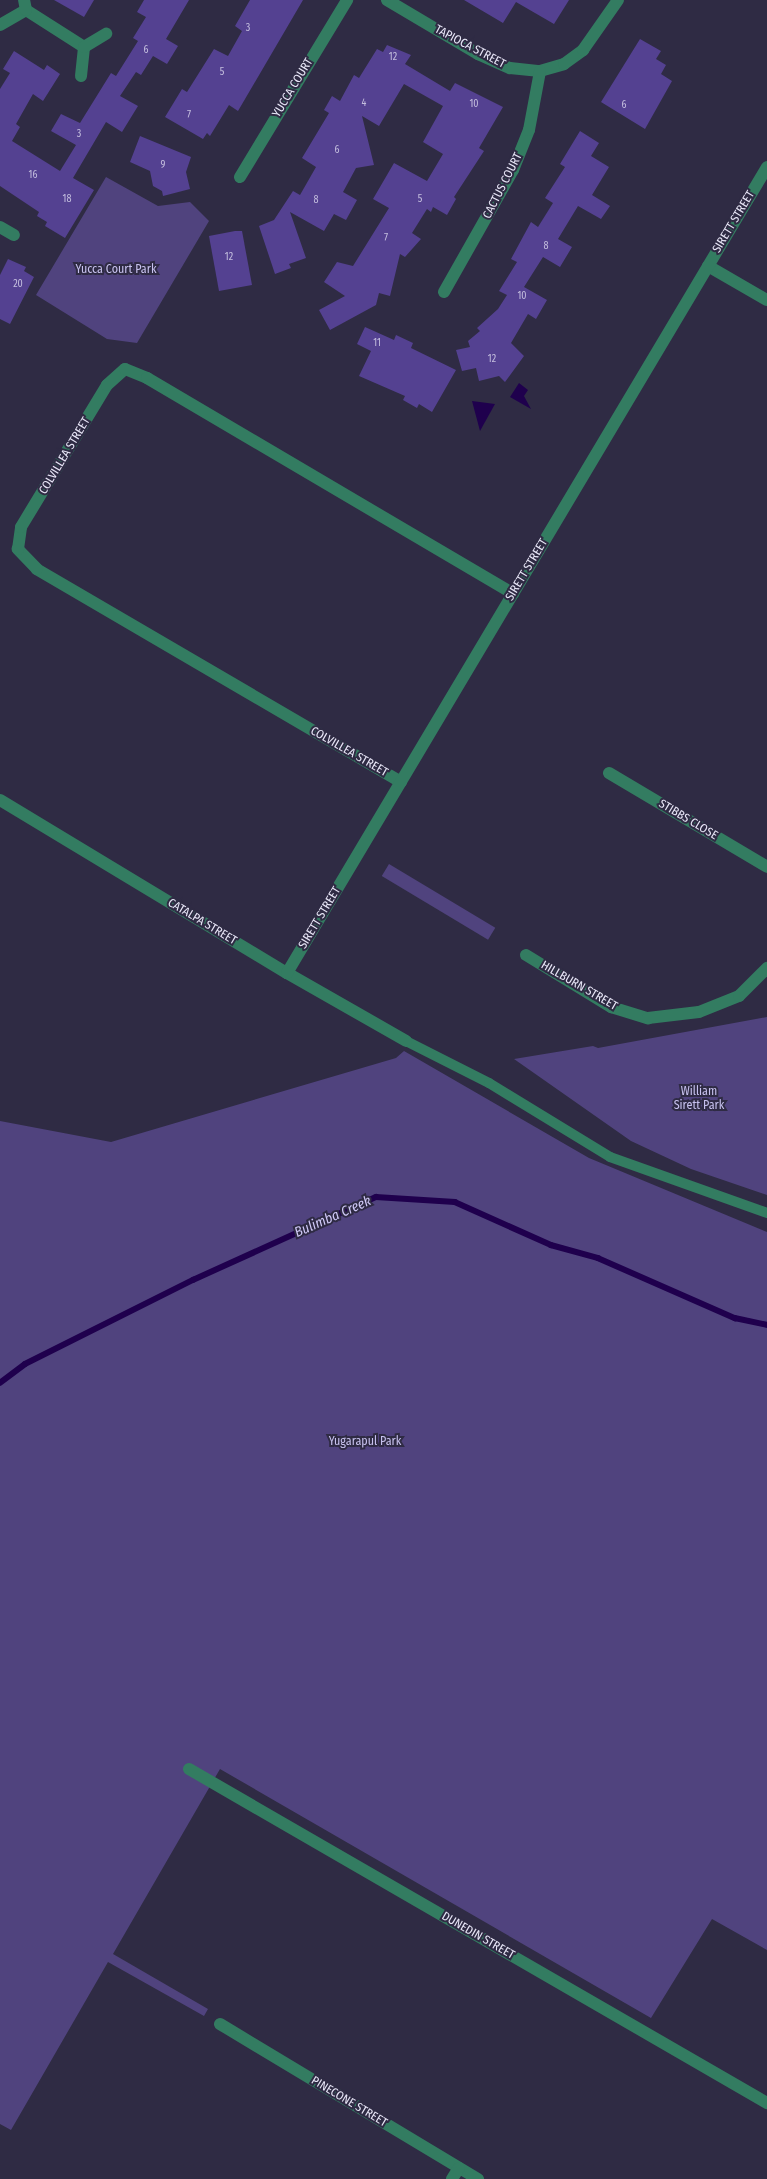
<!DOCTYPE html>
<style>
body{margin:0}
#map{position:relative;width:767px;height:2179px;overflow:hidden;background:#2f2b44;font-family:"Fira Sans Condensed",sans-serif}
div>[style]{position:absolute}
[style*='--x']{left:calc(var(--x)*1px);top:calc(var(--y)*1px);width:calc(var(--w)*1px);rotate:calc(var(--a)*1deg)}
.green>*{inset:0;background:#50437e;transform-origin:0 0}
.water>*{inset:0;background:#1f004d}
.stream>*{height:5.5px;margin:-2.75px;padding:0 2.75px;transform-origin:2.75px;border-radius:2.75px;background:#1f004d}
.building>*{inset:0;background:#544191}
.lane>*{height:10px;margin:-5px;padding:0 5px;transform-origin:5px;border-radius:5px;background:#337c61}
.street>*{height:12px;margin:-6px;padding:0 6px;transform-origin:6px;border-radius:6px;background:#337c61}
span{translate:-50% -50%;white-space:nowrap;text-align:center;line-height:1.15;-webkit-text-stroke:4px #2f2b44;paint-order:stroke}
.number-label{font-size:10px;color:#c4bede}
.number-label span{-webkit-text-stroke-width:0}
.street-label{font-size:12px;color:#e9e7f8}
.park-label{font-size:12px;color:#c8c2ef}
.water-label{font-size:14px;color:#d0c9f7;font-style:italic}
</style>
<div id="map">
<div class="green">
<div style="clip-path:polygon(106px 177px,158px 206px,190px 202px,209px 221px,137px 343px,107px 339px,36px 295px)"></div>
<div style="left:389px;top:864px;width:124px;height:14px;rotate:31deg"></div>
<div style="clip-path:polygon(767px 1017px,767px 1195px,691px 1169px,631px 1141px,514px 1059px,593px 1046px,598px 1048px)"></div>
<div style="clip-path:polygon(404px 1051px,589px 1158px,767px 1232px,767px 1950px,712px 1919px,651px 2018px,220px 1769px,113px 1954px,208px 2009px,204px 2016px,108px 1962px,11px 2130px,0 2124px,0 1121px,111px 1142px,396px 1058px)"></div>
</div>
<div class="water">
<div style="clip-path:polygon(519px 383px,528px 390px,524px 396px,531px 409px,510px 397px)"></div>
<div style="clip-path:polygon(472px 401px,495px 404px,480px 431px)"></div>
</div>
<div class="stream">
<div style="--x:0;--y:1383;--w:31;--a:-37"></div>
<div style="--x:25;--y:1364;--w:188;--a:-26.6"></div>
<div style="--x:193;--y:1280;--w:201;--a:-24.4"></div>
<div style="--x:376;--y:1197;--w:79;--a:3.6"></div>
<div style="--x:455;--y:1202;--w:105;--a:24.1"></div>
<div style="--x:551;--y:1245;--w:49;--a:15.5"></div>
<div style="--x:598;--y:1258;--w:150;--a:23.7"></div>
<div style="--x:735;--y:1318;--w:33;--a:12"></div>
</div>
<div class="building">
<div style="clip-path:polygon(54px 0,94px 0,84px 17px)"></div>
<div style="clip-path:polygon(144px 0,189px 0,166px 39px,178px 46px,167px 64px,153px 56px,141px 75px,136px 72px,120px 96px,138px 106px,122px 132px,106px 122px,73px 178px,94px 190px,65px 238px,45px 226px,47px 222px,37px 216px,39px 212px,0 186px,0 89px,10px 73px,3px 69px,14px 51px,44px 70px,47px 65px,60px 74px,43px 101px,33px 94px,16px 124px,20px 127px,12px 141px,60px 171px,76px 145px,51px 131px,61px 114px,80px 123px,111px 73px,116px 76px,138px 41px,133px 38px,146px 17px,137px 12px)"></div>
<div style="clip-path:polygon(250px 0,303px 0,238px 111px,229px 105px,210px 136px,207px 133px,203px 139px,165px 117px,182px 89px,187px 92px,214px 49px,228px 56px,242px 31px,235px 26px)"></div>
<div style="clip-path:polygon(464px 0,569px 0,554px 24px,516px 2px,503px 23px)"></div>
<div style="clip-path:polygon(640px 39px,661px 51px,656px 59px,666px 65px,661px 74px,672px 81px,645px 129px,601px 102px)"></div>
<div style="clip-path:polygon(387px 45px,411px 55px,405px 64px,450px 91px,455px 83px,503px 107px,479px 148px,484px 151px,454px 197px,456px 199px,447px 215px,433px 207px,431px 212px,427px 209px,412px 233px,421px 239px,405px 257px,400px 254px,390px 296px,379px 293px,376px 305px,330px 330px,319px 310px,345px 296px,324px 282px,337px 262px,353px 266px,389px 208px,373px 199px,394px 163px,427px 181px,443px 154px,423px 142px,443px 106px,404px 84px,379px 126px,362px 116px,374px 165px,356px 168px,343px 192px,357px 200px,346px 220px,334px 214px,324px 231px,290px 212px,306px 258px,289px 264px,291px 268px,275px 274px,259px 226px,274px 220px,293px 191px,300px 195px,316px 167px,302px 158px,329px 113px,324px 110px,332px 96px,340px 101px,354px 75px,359px 78px,377px 49px,383px 52px)"></div>
<div style="clip-path:polygon(580px 131px,599px 143px,591px 156px,609px 167px,592px 195px,610px 206px,601px 219px,578px 206px,558px 239px,572px 247px,560px 267px,543px 257px,524px 287px,547px 300px,536px 319px,528px 314px,511px 343px,524px 356px,505px 382px,499px 376px,479px 381px,476px 368px,462px 371px,456px 350px,470px 347px,468px 341px,480px 331px,477px 328px,498px 309px,507px 295px,499px 291px,517px 262px,511px 259px,531px 222px,538px 227px,553px 203px,545px 198px,565px 167px,560px 164px)"></div>
<div style="clip-path:polygon(140px 136px,191px 157px,186px 172px,190px 189px,163px 196px,162px 191px,153px 186px,150px 171px,130px 162px)"></div>
<div style="clip-path:polygon(235px 231px,242px 231px,252px 285px,219px 291px,209px 236px)"></div>
<div style="clip-path:polygon(8px 259px,26px 267px,24px 271px,34px 277px,10px 324px,0 319px,0 275px)"></div>
<div style="clip-path:polygon(365px 327px,394px 340px,396px 335px,413px 343px,411px 348px,456px 370px,432px 412px,419px 404px,417px 408px,403px 400px,405px 396px,359px 376px,371px 351px,357px 344px)"></div>
</div>
<div class="lane">
<div style="--x:406;--y:1041;--w:93;--a:26.8"></div>
<div style="--x:489;--y:1083;--w:142;--a:31.4"></div>
<div style="--x:610;--y:1157;--w:167;--a:19.6"></div>
</div>
<div class="street">
<div style="--x:387;--y:0;--w:106;--a:30.7"></div>
<div style="--x:478;--y:54;--w:35;--a:24"></div>
<div style="--x:510;--y:68;--w:30;--a:6"></div>
<div style="--x:540;--y:71;--w:25;--a:-16"></div>
<div style="--x:564;--y:64;--w:24;--a:-36"></div>
<div style="--x:583;--y:50;--w:61;--a:-55"></div>
<div style="--x:26;--y:10;--w:69;--a:32.5"></div>
<div style="--x:0;--y:25;--w:30;--a:-30"></div>
<div style="--x:26;--y:10;--w:10;--a:-101"></div>
<div style="--x:81;--y:76;--w:29;--a:-84"></div>
<div style="--x:84;--y:47;--w:26;--a:-31"></div>
<div style="--x:240;--y:177;--w:207;--a:-58.8"></div>
<div style="--x:0;--y:227;--w:16;--a:30"></div>
<div style="--x:708;--y:266;--w:68;--a:30"></div>
<div style="--x:444;--y:292;--w:140;--a:-60.5"></div>
<div style="--x:513;--y:170;--w:43;--a:-68.2"></div>
<div style="--x:529;--y:130;--w:60;--a:-79.4"></div>
<div style="--x:609;--y:773;--w:184;--a:30.7"></div>
<div style="--x:401;--y:782;--w:422;--a:-149.7"></div>
<div style="--x:37;--y:569;--w:28;--a:-134"></div>
<div style="--x:18;--y:549;--w:22;--a:-82"></div>
<div style="--x:21;--y:527;--w:166;--a:-58.8"></div>
<div style="--x:107;--y:385;--w:24;--a:-42"></div>
<div style="--x:125;--y:369;--w:24;--a:22"></div>
<div style="--x:147;--y:378;--w:425;--a:30.5"></div>
<div style="--x:0;--y:800;--w:335;--a:31.1"></div>
<div style="--x:287;--y:973;--w:137;--a:29.7"></div>
<div style="--x:526;--y:955;--w:100;--a:31.5"></div>
<div style="--x:611;--y:1007;--w:39;--a:17"></div>
<div style="--x:648;--y:1018;--w:51;--a:-6.7"></div>
<div style="--x:699;--y:1012;--w:43;--a:-21.8"></div>
<div style="--x:739;--y:996;--w:40;--a:-45"></div>
<div style="--x:287;--y:973;--w:938;--a:-59.22"></div>
<div style="--x:189;--y:1769;--w:668;--a:30.02"></div>
<div style="--x:220;--y:2024;--w:301;--a:31"></div>
<div style="--x:452;--y:2179;--w:13;--a:-58"></div>
</div>
<div class="number-label">
<span style="left:248px;top:29px">3</span>
<span style="left:146px;top:51px">6</span>
<span style="left:393px;top:58px">12</span>
<span style="left:222px;top:73px">5</span>
<span style="left:364px;top:104px">4</span>
<span style="left:474px;top:105px">10</span>
<span style="left:624px;top:106px">6</span>
<span style="left:189px;top:116px">7</span>
<span style="left:79px;top:135px">3</span>
<span style="left:337px;top:151px">6</span>
<span style="left:163px;top:166px">9</span>
<span style="left:33px;top:176px">16</span>
<span style="left:67px;top:200px">18</span>
<span style="left:420px;top:200px">5</span>
<span style="left:316px;top:201px">8</span>
<span style="left:386px;top:239px">7</span>
<span style="left:546px;top:247px">8</span>
<span style="left:229px;top:258px">12</span>
<span style="left:18px;top:285px">20</span>
<span style="left:522px;top:297px">10</span>
<span style="left:377px;top:344px">11</span>
<span style="left:492px;top:360px">12</span>
</div>
<div class="street-label">
<span style="left:470px;top:47px;rotate:28deg">TAPIOCA STREET</span>
<span style="left:293px;top:88px;rotate:-59deg">YUCCA COURT</span>
<span style="left:503px;top:186px;rotate:-63deg">CACTUS COURT</span>
<span style="left:734px;top:222px;rotate:-59deg">SIRETT STREET</span>
<span style="left:65px;top:456px;rotate:-59deg">COLVILLEA STREET</span>
<span style="left:527px;top:570px;rotate:-59deg">SIRETT STREET</span>
<span style="left:349px;top:752px;rotate:30deg">COLVILLEA STREET</span>
<span style="left:688px;top:820px;rotate:31deg">STIBBS CLOSE</span>
<span style="left:320px;top:918px;rotate:-59deg">SIRETT STREET</span>
<span style="left:202px;top:922px;rotate:31deg">CATALPA STREET</span>
<span style="left:579px;top:986px;rotate:30deg">HILLBURN STREET</span>
<span style="left:478px;top:1936px;rotate:30deg">DUNEDIN STREET</span>
<span style="left:349px;top:2102px;rotate:31deg">PINECONE STREET</span>
</div>
<div class="park-label">
<span style="left:116px;top:270px">Yucca Court Park</span>
<span style="left:699px;top:1099px">William<br>Sirett Park</span>
<span style="left:365px;top:1442px">Yugarapul Park</span>
</div>
<div class="water-label">
<span style="left:333px;top:1217px;rotate:-24deg">Bulimba Creek</span>
</div>
</div>
